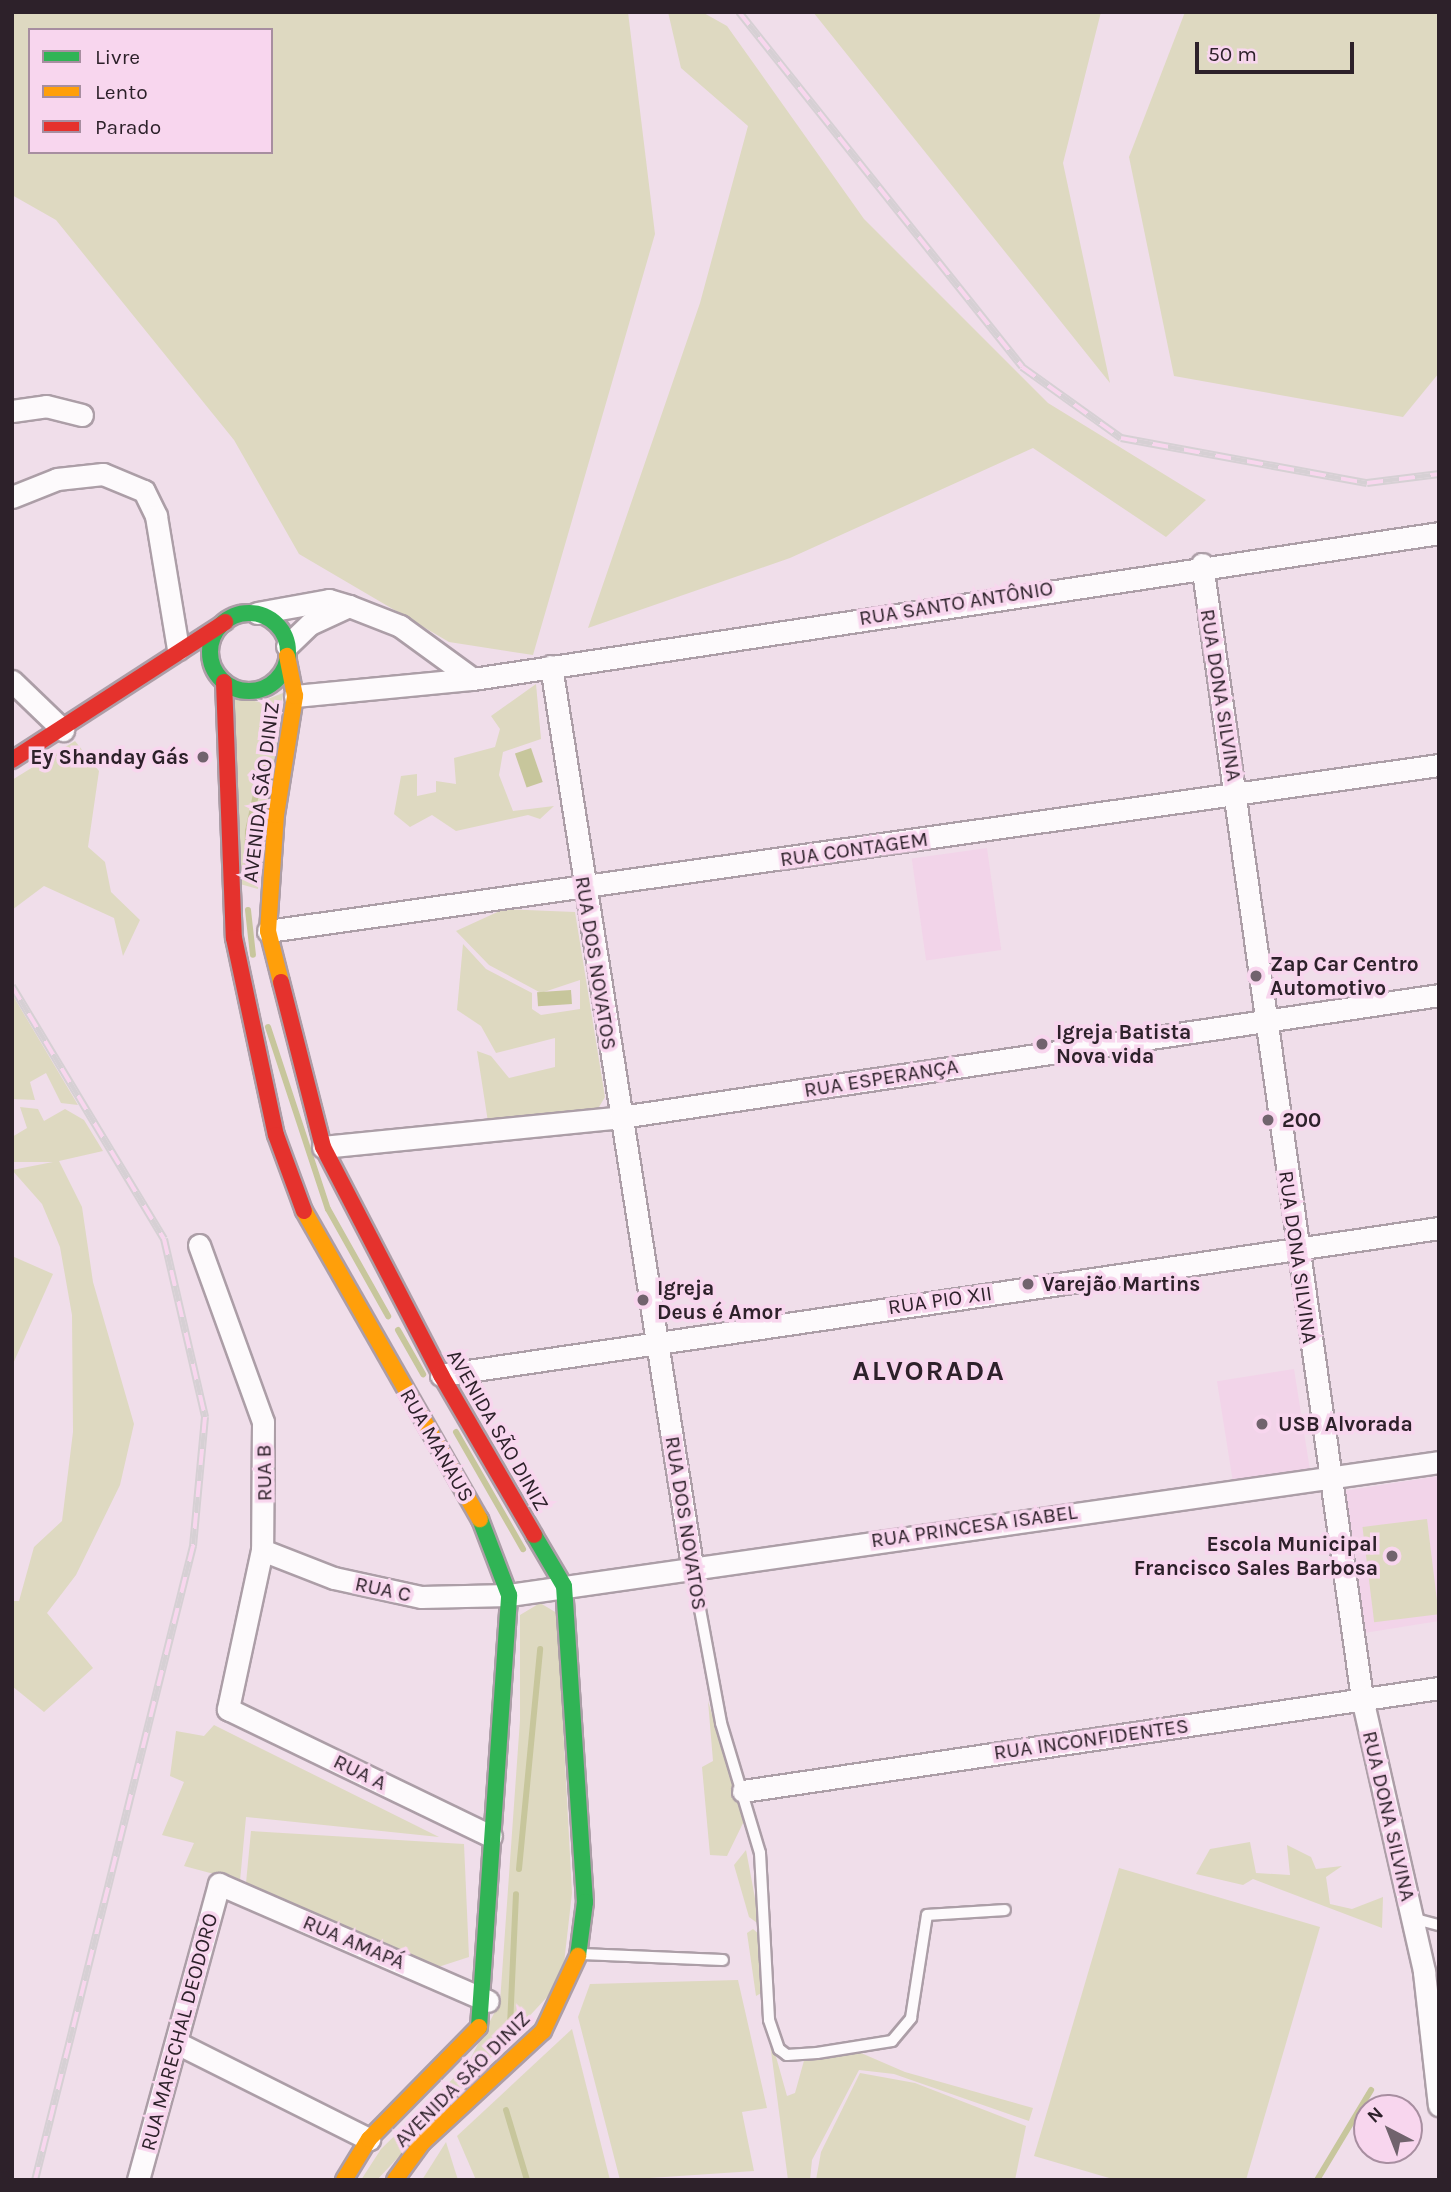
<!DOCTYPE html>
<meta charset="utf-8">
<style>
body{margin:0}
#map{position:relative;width:1451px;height:2192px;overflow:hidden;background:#f0deea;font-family:Karla,sans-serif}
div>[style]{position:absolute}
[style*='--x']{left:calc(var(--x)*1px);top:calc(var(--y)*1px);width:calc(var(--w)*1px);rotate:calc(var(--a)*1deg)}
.built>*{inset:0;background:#f2d4e9;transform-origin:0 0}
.green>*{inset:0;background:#ded9c1;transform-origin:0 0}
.water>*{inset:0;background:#c7c69c;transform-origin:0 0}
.stream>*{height:6px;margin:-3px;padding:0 3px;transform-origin:3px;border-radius:3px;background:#c7c69c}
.roads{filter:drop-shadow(2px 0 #ac9ea7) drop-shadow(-2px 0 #ac9ea7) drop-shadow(0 2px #ac9ea7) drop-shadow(0 -2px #ac9ea7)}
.lane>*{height:10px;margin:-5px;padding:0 5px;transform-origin:5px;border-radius:5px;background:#fdfafc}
.street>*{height:21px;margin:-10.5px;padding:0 10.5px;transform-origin:10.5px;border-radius:10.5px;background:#fdfafc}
.fast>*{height:16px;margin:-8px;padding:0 8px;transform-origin:8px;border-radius:8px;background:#30b455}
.fast>.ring{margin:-8px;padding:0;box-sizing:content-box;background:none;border:16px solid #30b455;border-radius:50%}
.slow>*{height:16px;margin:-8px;padding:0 8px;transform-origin:8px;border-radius:8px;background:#ff9f0a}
.jam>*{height:16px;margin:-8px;padding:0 8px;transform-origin:8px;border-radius:8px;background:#e5322d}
.rail>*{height:8px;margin-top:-4px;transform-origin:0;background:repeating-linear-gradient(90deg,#f8d6ee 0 16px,#d6d0d4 0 32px);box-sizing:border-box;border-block:2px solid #d6d0d4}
.dots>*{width:19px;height:19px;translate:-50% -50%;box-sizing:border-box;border:4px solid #f8d6ee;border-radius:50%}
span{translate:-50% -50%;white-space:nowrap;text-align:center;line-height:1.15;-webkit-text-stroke:7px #f8d6ee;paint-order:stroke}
.street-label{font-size:21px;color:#2d212a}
.poi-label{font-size:21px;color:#2d212a;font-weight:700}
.right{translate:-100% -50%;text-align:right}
.left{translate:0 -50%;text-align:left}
.district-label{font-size:28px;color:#2d212a;font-weight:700;letter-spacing:2px}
.frame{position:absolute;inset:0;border:14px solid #2d212a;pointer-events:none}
.legend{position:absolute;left:28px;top:28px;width:245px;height:126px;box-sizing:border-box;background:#f8d6ee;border:2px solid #a78ea0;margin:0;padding:9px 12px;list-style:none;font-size:21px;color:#2d212a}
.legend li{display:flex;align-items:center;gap:14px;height:35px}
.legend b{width:35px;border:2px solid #a78ea0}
.north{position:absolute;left:1353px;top:2094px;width:70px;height:70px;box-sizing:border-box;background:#f8d6ee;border:2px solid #a78ea0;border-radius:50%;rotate:318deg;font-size:19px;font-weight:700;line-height:28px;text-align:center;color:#2d212a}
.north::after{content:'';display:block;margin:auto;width:24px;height:32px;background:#71636d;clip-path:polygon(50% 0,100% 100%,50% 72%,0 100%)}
.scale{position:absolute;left:1195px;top:42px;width:159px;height:32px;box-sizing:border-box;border:4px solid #2d212a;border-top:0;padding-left:9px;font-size:21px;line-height:24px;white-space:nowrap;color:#2d212a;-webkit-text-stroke:5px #f8d6ee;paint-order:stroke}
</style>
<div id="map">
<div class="built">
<div style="left:987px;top:848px;width:103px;height:76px;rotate:82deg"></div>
<div style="left:1294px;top:1369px;width:101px;height:78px;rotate:81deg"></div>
<div style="clip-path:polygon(1439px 1476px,1439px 1621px,1358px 1634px,1337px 1492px)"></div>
</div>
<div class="green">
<div style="clip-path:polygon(evenodd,12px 12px,628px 12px,655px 234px,533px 655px,449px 642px,299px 554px,234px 440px,56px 220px,12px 195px,12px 12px,30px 30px,271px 30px,271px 152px,30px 152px,30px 30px)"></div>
<div style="clip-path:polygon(668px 12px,702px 12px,727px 26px,864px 219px,1048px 403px,1206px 500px,1166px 537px,1033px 448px,790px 558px,588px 628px,700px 303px,748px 126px,681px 68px)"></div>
<div style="clip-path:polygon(813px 12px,1101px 12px,1063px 163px,1110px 383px)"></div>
<div style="clip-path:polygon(1185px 12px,1439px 12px,1439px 373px,1403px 417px,1174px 376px,1129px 157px)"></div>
<div style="clip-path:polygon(536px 684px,541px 739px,503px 752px,499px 775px,513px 811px,554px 806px,540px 819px,528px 815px,456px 831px,432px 815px,410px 827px,394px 814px,401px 776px,417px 774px,417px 796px,436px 792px,436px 781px,456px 784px,454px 758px,495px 747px,500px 729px,491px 716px)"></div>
<div style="clip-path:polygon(283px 693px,258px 889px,240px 884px,232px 697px,260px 702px)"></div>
<div style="clip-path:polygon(75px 741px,99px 771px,88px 847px,105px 862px,111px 892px,140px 920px,123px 956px,114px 918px,44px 886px,12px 910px,12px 780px)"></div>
<div style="clip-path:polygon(504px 909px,575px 912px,605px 1097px,596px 1112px,488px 1122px,477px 1051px,491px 1056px,509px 1078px,555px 1067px,555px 1038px,496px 1053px,481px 1026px,457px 1010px,463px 944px,486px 969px,532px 993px,532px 1009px,541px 1015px,580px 1009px,580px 980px,541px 993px,489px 965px,456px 931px)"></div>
<div style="clip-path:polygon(12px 994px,78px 1105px,61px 1103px,46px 1073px,30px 1082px,35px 1100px,12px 1099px)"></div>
<div style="clip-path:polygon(20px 1107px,38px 1109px,44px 1121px,65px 1109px,84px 1120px,103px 1151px,59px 1161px,82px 1207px,93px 1282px,134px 1424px,120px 1485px,76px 1575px,47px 1613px,93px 1668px,44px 1712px,12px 1686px,12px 1601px,19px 1601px,34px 1547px,62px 1521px,73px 1432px,72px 1315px,60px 1247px,42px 1204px,12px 1170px,53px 1162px,13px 1162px,12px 1137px,27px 1128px)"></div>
<div style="clip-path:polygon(12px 1256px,53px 1274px,12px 1366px)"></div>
<div style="left:1427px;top:1519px;width:96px;height:65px;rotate:83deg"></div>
<div style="clip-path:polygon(540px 1603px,557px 1613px,572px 1893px,562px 1981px,377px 2180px,361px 2180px,381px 2149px,467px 2065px,500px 2002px,520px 1720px,520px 1615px)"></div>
<div style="clip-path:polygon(708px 1701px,744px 1821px,727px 1856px,710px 1855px,702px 1767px,713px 1761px)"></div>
<div style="clip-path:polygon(214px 1725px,439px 1837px,246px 1817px,240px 1881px,184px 1866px,194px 1843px,162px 1835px,184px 1782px,170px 1776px,176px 1731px,204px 1736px)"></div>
<div style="clip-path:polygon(251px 1831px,464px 1844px,469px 1957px,432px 1969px,246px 1883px)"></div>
<div style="clip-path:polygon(1250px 1842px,1256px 1873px,1290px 1875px,1287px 1845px,1311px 1857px,1316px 1869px,1342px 1866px,1326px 1877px,1330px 1904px,1352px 1909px,1383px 1897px,1382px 1928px,1253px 1879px,1243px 1885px,1196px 1874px,1210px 1849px)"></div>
<div style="clip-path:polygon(746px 1850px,760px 1925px,749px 1917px,734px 1865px)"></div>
<div style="clip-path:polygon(1119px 1868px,1320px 1927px,1246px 2180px,1116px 2180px,1034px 2156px)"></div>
<div style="clip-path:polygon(753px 1929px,760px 1935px,765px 1991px,756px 1996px,747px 1933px)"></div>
<div style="clip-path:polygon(738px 1980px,767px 2108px,742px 2112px,754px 2171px,620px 2180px,578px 2017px,590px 1984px)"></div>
<div style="clip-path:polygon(768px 2028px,787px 2096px,795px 2093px,805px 2057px,861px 2053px,905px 2072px,1033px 2108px,1029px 2121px,894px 2074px,859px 2070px,812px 2160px,810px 2180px,788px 2180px)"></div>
<div style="clip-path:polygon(572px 2029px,610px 2180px,476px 2180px,457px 2136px)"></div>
<div style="clip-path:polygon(860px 2073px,915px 2083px,1026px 2126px,1015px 2180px,816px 2180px,821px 2152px)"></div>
<div style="clip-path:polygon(446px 2142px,458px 2180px,422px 2180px)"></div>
</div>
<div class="water">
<div style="left:531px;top:748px;width:36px;height:17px;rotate:71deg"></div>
<div style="left:571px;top:990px;width:14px;height:34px;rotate:86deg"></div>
</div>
<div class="stream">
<div style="--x:247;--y:878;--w:47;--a:-88.8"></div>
<div style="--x:248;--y:831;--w:71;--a:-77.7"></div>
<div style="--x:248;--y:910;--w:45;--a:83.7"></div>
<div style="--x:268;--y:1027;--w:192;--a:71.8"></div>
<div style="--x:328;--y:1209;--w:123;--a:60.7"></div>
<div style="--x:398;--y:1330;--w:51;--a:60.4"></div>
<div style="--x:456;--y:1432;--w:135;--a:60.2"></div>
<div style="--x:519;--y:1869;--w:221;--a:-84.5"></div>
<div style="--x:510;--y:2026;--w:132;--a:-87.4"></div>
<div style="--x:506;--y:2110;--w:73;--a:73.3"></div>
<div style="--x:1317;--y:2180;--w:105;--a:-59"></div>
</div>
<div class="roads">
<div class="lane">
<div style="--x:692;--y:1566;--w:160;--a:79.5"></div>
<div style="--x:721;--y:1723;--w:136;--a:73.3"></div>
<div style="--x:760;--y:1853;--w:167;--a:86.9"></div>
<div style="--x:769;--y:2020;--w:31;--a:71"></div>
<div style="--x:779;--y:2049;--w:10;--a:37"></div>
<div style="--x:787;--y:2055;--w:30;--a:-4"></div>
<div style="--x:817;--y:2053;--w:76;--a:-9.1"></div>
<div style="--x:892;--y:2041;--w:30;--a:-50"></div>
<div style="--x:911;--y:2018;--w:104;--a:-81.2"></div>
<div style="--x:927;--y:1915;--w:78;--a:-3.7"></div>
<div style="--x:1412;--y:1918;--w:28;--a:15"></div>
<div style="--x:581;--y:1954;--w:142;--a:2.4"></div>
</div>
<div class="street">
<div style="--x:12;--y:411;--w:34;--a:-8"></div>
<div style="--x:46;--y:406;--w:37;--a:14"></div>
<div style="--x:12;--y:497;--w:48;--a:-21.8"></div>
<div style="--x:57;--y:479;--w:46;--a:-6.2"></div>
<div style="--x:103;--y:474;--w:44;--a:22.5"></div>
<div style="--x:144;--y:491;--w:28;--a:64"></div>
<div style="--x:156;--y:516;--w:135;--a:80.6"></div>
<div style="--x:1202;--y:564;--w:1145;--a:81.97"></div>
<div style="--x:1362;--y:1698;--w:281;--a:77.2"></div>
<div style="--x:1424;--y:1972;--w:134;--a:83.6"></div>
<div style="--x:257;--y:613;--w:73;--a:-10.2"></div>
<div style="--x:329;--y:600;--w:21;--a:17"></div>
<div style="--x:349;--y:606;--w:55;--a:21.4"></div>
<div style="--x:400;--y:626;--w:90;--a:36"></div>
<div style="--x:473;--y:679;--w:977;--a:-8.59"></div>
<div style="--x:287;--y:646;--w:32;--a:-44"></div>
<div style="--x:310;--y:624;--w:43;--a:-24.8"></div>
<div style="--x:551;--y:666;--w:910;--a:81.09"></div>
<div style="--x:12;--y:681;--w:71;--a:43.9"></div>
<div style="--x:295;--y:696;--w:179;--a:-5.5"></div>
<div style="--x:268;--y:931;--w:1183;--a:-8.07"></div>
<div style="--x:323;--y:1147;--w:300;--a:-5.7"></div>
<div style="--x:621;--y:1117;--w:827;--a:-8.48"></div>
<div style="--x:199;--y:1245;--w:188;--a:70.1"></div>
<div style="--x:263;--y:1422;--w:128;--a:90.4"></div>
<div style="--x:262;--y:1550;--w:163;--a:102.1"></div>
<div style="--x:228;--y:1709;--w:292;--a:25.8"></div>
<div style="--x:441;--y:1375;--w:1009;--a:-8.38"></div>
<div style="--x:262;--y:1550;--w:77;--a:21.3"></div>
<div style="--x:334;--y:1578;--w:89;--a:12.3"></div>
<div style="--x:421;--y:1597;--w:88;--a:-1.3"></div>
<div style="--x:509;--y:1595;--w:939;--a:-8.14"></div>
<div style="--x:743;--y:1791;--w:704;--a:-8.42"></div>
<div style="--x:177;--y:2043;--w:215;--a:26.6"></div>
<div style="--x:138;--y:2180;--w:307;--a:-74.7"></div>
<div style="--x:219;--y:1884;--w:293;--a:23.5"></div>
</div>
<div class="fast">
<div class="ring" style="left:210px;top:613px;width:62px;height:62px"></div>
<div style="--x:534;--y:1535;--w:59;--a:59.5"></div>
<div style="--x:564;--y:1586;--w:317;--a:86.2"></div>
<div style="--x:585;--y:1902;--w:54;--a:97.4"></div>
<div style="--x:479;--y:2027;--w:433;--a:-86"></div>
<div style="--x:509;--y:1595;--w:81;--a:-110.9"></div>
</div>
<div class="slow">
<div style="--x:281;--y:982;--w:53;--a:-104.3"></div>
<div style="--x:268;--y:931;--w:116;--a:-86.1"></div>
<div style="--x:276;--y:815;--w:121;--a:-80.9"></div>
<div style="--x:295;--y:696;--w:41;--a:-101.3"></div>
<div style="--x:304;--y:1211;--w:355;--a:60.3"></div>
<div style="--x:344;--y:2180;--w:48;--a:-58.6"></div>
<div style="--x:369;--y:2139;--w:157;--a:-45.5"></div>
<div style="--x:395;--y:2180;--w:46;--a:-53.9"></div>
<div style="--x:422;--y:2143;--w:165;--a:-42.8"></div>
<div style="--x:543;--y:2031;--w:83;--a:-65"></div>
</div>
<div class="jam">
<div style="--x:224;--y:682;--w:256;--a:87.8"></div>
<div style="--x:234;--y:938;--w:201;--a:78"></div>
<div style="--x:276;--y:1135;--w:81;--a:69.8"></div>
<div style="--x:12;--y:760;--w:254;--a:-32.9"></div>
<div style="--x:281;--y:982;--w:170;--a:75.7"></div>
<div style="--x:323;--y:1147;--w:257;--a:62.6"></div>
<div style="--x:441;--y:1375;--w:185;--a:59.8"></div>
</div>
</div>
<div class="rail">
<div style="--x:739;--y:12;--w:454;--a:51.4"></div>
<div style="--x:1022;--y:367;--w:122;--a:35.6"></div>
<div style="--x:1121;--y:438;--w:250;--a:10.4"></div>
<div style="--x:1367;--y:483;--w:73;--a:-7.1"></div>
<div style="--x:12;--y:986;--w:295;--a:59"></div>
<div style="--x:164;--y:1239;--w:183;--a:77"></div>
<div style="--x:205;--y:1417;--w:130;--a:95.3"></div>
<div style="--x:193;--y:1546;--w:653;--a:103.99"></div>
</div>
<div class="dots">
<div style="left:203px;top:757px;background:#71636d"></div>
<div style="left:1256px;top:976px;background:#71636d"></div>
<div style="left:1042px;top:1044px;background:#71636d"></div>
<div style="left:1268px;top:1120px;background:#71636d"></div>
<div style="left:1028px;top:1284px;background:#71636d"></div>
<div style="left:643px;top:1300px;background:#71636d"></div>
<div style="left:1262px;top:1424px;background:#71636d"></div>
<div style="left:1392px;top:1556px;background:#71636d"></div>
</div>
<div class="street-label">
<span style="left:956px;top:603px;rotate:-9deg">RUA SANTO ANTÔNIO</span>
<span style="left:1221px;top:695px;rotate:81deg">RUA DONA SILVINA</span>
<span style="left:261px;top:792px;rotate:-83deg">AVENIDA SÃO DINIZ</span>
<span style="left:854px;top:849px;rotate:-8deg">RUA CONTAGEM</span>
<span style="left:596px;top:963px;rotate:81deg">RUA DOS NOVATOS</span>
<span style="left:881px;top:1078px;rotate:-9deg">RUA ESPERANÇA</span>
<span style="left:1298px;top:1257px;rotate:82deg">RUA DONA SILVINA</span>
<span style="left:940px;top:1300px;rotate:-8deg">RUA PIO XII</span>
<span style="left:498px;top:1430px;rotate:60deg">AVENIDA SÃO DINIZ</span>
<span style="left:437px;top:1445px;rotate:60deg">RUA MANAUS</span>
<span style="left:264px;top:1473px;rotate:-91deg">RUA B</span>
<span style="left:686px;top:1523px;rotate:81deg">RUA DOS NOVATOS</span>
<span style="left:974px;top:1526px;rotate:-8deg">RUA PRINCESA ISABEL</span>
<span style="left:383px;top:1589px;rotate:12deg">RUA C</span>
<span style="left:1091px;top:1739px;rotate:-8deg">RUA INCONFIDENTES</span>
<span style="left:360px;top:1772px;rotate:26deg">RUA A</span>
<span style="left:1389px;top:1816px;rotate:77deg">RUA DONA SILVINA</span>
<span style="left:354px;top:1942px;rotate:23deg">RUA AMAPÁ</span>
<span style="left:179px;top:2032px;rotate:-75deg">RUA MARECHAL DEODORO</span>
<span style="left:462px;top:2079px;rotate:-45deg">AVENIDA SÃO DINIZ</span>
</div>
<div class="poi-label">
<span class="right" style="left:189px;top:757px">Ey Shanday Gás</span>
<span class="left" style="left:1270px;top:976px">Zap Car Centro<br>Automotivo</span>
<span class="left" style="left:1056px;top:1044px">Igreja Batista<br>Nova vida</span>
<span class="left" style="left:1282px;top:1120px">200</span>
<span class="left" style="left:1042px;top:1284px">Varejão Martins</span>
<span class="left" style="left:657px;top:1300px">Igreja<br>Deus é Amor</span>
<span class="left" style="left:1278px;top:1424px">USB Alvorada</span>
<span class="right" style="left:1378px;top:1556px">Escola Municipal<br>Francisco Sales Barbosa</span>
</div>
<div class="district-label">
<span style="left:929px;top:1371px">ALVORADA</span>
</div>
<div class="frame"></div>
<ul class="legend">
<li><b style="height:9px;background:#30b455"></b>Livre</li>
<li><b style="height:9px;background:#ff9f0a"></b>Lento</li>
<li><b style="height:9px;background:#e5322d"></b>Parado</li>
</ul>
<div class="north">N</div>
<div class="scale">50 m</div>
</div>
